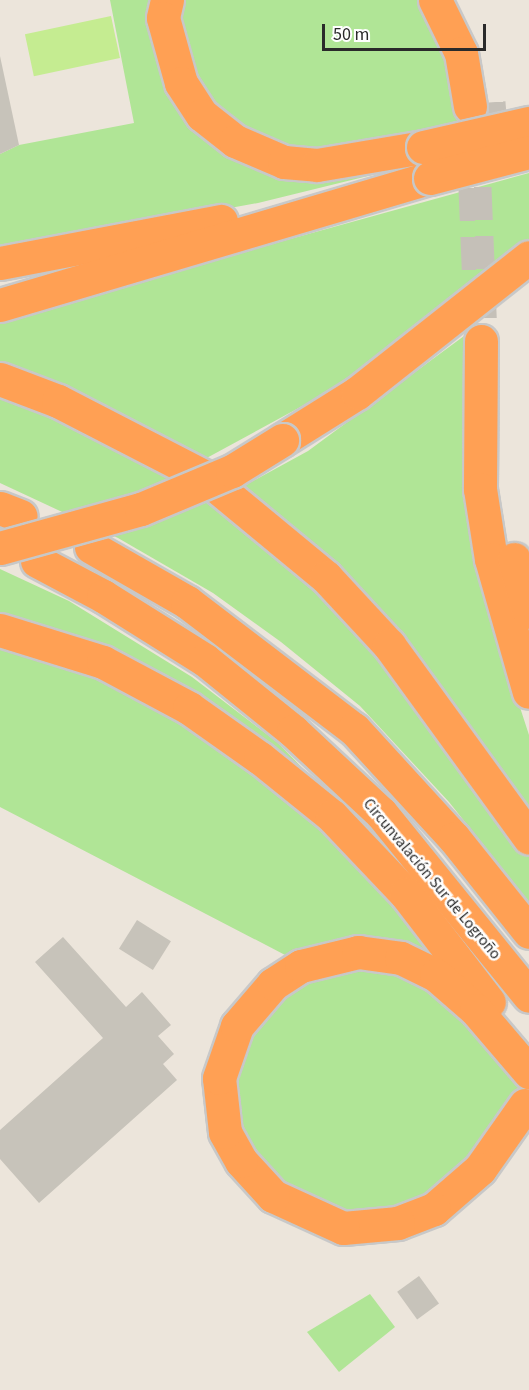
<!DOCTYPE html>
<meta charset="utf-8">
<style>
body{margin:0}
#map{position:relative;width:529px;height:1390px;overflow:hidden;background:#ece5db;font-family:"Source Sans 3",sans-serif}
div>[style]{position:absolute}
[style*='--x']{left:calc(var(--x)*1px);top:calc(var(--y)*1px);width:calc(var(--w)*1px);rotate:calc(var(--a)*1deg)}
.green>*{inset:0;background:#b0e596}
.pitch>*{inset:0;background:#c5ec91;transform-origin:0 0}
.building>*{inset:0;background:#c7c3ba;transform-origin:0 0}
.highway-tunnel>*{height:33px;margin-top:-16.5px;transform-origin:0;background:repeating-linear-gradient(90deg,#c5c0b8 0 33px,transparent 0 49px)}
.roads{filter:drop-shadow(2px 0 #c8c8c8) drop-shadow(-2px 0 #c8c8c8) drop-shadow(0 2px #c8c8c8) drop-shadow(0 -2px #c8c8c8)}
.highway>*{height:33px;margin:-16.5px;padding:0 16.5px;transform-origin:16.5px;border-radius:16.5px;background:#ffa054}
.bridges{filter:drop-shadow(2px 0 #c8c8c8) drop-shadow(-2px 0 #c8c8c8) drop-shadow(0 2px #c8c8c8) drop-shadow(0 -2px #c8c8c8)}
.highway-bridge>*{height:33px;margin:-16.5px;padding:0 16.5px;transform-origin:16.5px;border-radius:16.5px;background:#ffa054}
span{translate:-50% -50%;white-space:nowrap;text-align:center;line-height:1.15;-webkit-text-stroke:5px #fff;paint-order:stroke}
.street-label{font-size:16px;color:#2a2a2a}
.scale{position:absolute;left:322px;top:24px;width:164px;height:27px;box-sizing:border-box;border:3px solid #2a2a2a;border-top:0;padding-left:8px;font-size:18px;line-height:21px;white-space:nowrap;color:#2a2a2a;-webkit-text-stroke:4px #fff;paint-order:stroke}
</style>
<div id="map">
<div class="green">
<div style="clip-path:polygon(110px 0,154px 0,203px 127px,371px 167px,372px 175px,258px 203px,0 250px,0 154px,19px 145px,134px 123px)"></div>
<div style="clip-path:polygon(181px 0,427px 0,462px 120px,350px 151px,280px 148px,225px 121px,185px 63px)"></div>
<div style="clip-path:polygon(529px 173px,529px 239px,350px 380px,203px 460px,97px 402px,0 365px,0 319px)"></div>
<div style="clip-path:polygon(464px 336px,471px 526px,484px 597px,529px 735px,529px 810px,444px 693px,345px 576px,242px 487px,308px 451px)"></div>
<div style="clip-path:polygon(0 396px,120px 439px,217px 497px,374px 642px,529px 851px,529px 902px,449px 802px,360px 706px,281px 642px,213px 593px,118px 538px,0 483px)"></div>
<div style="clip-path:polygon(0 569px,69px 601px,192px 677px,277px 742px,323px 789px,204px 699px,0 618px)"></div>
<div style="clip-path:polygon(0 642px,140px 691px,288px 789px,442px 956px,390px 940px,340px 939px,287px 956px,0 807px)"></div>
<div style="clip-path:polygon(363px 963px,437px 986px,526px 1084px,469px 1166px,420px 1203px,355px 1214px,289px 1191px,254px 1154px,241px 1125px,238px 1077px,255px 1022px,295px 984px)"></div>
<div style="clip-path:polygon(370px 1294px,395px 1327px,339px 1372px,307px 1332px)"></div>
</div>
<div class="pitch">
<div style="left:111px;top:16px;width:43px;height:88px;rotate:78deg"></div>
</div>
<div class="building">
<div style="clip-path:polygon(0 56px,19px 145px,0 154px)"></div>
<div style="left:137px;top:920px;width:40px;height:34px;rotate:32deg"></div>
<div style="clip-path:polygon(63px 937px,126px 1007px,142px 992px,171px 1025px,158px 1036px,174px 1054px,163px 1064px,177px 1080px,39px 1203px,0 1159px,0 1130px,103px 1038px,35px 962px)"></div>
<div style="left:419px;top:1276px;width:34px;height:27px;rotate:54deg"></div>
</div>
<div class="highway-tunnel">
<div style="--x:489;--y:102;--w:57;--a:86"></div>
<div style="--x:473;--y:138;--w:203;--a:87.7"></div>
</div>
<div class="roads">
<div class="highway">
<div style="--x:167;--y:0;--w:18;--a:103"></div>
<div style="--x:163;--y:18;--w:67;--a:74.5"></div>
<div style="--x:181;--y:83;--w:38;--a:57"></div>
<div style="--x:202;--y:115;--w:42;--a:38.2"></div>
<div style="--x:235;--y:141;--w:53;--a:23.2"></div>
<div style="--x:284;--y:162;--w:33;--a:5"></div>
<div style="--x:317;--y:165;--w:108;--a:-9.6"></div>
<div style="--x:435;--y:0;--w:59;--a:63.9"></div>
<div style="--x:461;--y:53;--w:54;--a:80.4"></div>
<div style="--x:0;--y:263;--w:225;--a:-10.8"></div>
<div style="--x:0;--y:305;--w:448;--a:-16.5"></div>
<div style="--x:481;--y:341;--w:148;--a:90.4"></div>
<div style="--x:480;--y:489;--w:71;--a:81.1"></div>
<div style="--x:491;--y:559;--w:138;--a:74.1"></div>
<div style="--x:0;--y:379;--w:62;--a:20.8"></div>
<div style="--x:58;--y:401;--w:165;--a:27.3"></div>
<div style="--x:205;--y:477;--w:157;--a:39.6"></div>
<div style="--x:326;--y:577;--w:93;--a:47.2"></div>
<div style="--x:389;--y:645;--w:238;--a:54"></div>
<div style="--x:282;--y:440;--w:89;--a:-32.1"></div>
<div style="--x:357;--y:393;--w:219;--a:-38.3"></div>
<div style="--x:0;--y:508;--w:22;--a:21"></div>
<div style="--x:91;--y:547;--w:111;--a:29.8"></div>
<div style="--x:187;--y:602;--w:210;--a:37.3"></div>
<div style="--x:354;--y:729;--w:148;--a:47.5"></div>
<div style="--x:454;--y:838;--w:120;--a:51.4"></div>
<div style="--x:514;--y:559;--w:55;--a:74.2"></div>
<div style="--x:37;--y:561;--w:75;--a:27.9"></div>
<div style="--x:103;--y:596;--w:120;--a:32.1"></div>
<div style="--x:205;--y:660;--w:113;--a:38.9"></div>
<div style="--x:293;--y:731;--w:120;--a:43"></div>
<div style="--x:381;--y:813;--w:235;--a:51"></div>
<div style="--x:0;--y:630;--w:108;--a:17.3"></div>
<div style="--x:103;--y:662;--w:98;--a:28.1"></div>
<div style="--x:189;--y:708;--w:87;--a:35.2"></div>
<div style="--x:260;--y:758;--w:92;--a:38.9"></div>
<div style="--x:332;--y:816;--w:108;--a:46.5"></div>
<div style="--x:406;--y:894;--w:136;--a:52.5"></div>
<div style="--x:525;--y:1105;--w:78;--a:125.1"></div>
<div style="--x:480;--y:1169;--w:61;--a:139"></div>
<div style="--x:434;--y:1209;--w:39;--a:159"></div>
<div style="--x:398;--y:1223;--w:55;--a:174.8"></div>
<div style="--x:343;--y:1228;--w:77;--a:-155.4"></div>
<div style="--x:273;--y:1196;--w:47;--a:-132.4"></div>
<div style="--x:241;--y:1161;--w:33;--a:-119"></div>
<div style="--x:225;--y:1132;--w:54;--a:-96.3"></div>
<div style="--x:219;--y:1078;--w:55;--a:-70.9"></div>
<div style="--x:237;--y:1026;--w:55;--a:-49.4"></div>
<div style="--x:273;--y:984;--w:33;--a:-33"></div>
<div style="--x:301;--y:966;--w:59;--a:-13.8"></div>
<div style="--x:358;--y:952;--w:43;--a:7.9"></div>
<div style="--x:401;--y:958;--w:39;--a:26"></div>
<div style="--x:436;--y:975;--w:53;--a:41.2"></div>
<div style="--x:476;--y:1010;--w:82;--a:49.5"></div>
</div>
</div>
<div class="bridges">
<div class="highway-bridge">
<div style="--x:423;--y:147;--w:109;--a:-12.8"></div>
<div style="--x:430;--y:178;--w:102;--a:-14.7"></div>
<div style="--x:0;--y:548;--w:146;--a:-15.5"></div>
<div style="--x:141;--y:509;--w:99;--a:-22.7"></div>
<div style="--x:232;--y:471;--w:59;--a:-31.8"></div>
</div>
</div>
<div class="street-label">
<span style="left:432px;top:879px;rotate:50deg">Circunvalación Sur de Logroño</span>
</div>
<div class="scale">50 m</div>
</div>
